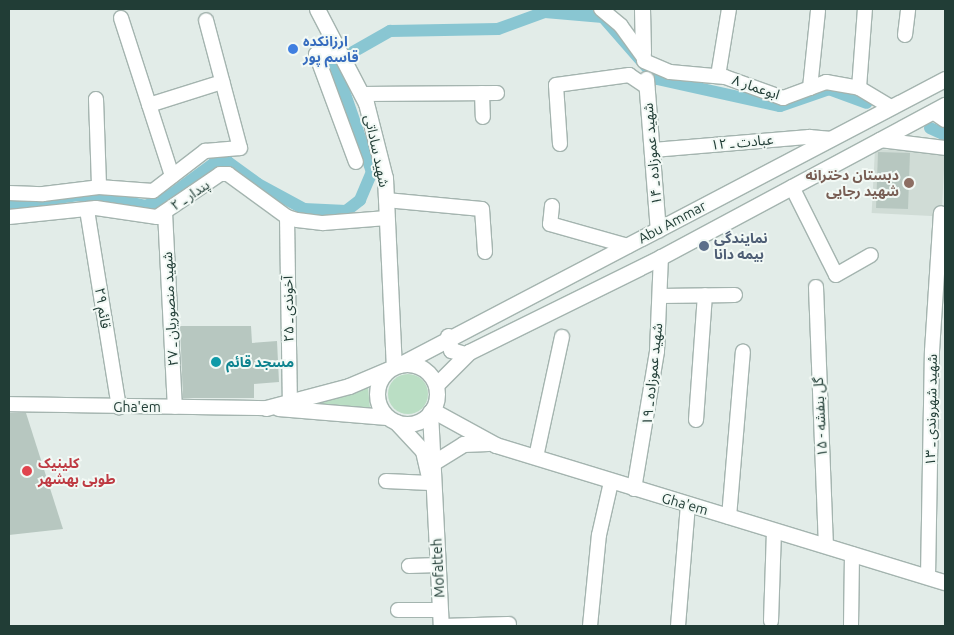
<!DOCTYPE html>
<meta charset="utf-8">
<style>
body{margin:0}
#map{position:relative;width:954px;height:635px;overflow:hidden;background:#e2ece8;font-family:Ubuntu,"Noto Sans Arabic",sans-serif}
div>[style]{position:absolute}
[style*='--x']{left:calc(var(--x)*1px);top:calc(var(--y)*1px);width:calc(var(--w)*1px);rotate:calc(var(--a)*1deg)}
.built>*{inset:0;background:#d0dcd6;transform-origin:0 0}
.green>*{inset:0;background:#badec4}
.round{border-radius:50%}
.canal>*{height:12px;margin:-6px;padding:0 6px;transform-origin:6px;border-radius:6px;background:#89c6d2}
.building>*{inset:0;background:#b7c7c0;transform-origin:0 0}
.roads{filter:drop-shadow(1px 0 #a4b4af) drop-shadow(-1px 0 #a4b4af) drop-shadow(0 1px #a4b4af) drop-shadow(0 -1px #a4b4af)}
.street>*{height:14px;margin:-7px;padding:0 7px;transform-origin:7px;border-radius:7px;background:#fff}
.secondary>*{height:15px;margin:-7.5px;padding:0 7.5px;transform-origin:7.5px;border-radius:7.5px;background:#fff}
.secondary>.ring{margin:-7.5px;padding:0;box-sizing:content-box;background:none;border:15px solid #fff;border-radius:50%}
.dots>*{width:14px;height:14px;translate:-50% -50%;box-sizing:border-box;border:2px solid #f2f9f5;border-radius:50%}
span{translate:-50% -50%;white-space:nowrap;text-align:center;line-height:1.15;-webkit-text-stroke:4px #f2f9f5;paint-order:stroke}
.shop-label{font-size:14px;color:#366cbe;font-weight:700}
.left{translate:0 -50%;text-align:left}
.street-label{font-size:14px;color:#213d36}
.education-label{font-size:14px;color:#785e54;font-weight:700}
.right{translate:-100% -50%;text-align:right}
.service-label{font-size:14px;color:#4e5e75;font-weight:700}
.culture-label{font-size:14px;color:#0d838f;font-weight:700}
.health-label{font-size:14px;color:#be3a42;font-weight:700}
.frame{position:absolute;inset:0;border:10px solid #213d36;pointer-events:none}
</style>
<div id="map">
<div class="built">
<div style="left:875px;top:149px;width:70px;height:64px;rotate:3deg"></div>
</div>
<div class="green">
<div class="round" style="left:388px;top:374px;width:40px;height:40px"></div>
<div style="clip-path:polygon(368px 387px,370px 408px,297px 406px)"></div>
</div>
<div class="canal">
<div style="--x:353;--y:52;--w:43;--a:-29.6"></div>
<div style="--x:390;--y:31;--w:108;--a:-1.1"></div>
<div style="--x:498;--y:29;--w:50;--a:-19.9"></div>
<div style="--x:545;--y:12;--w:58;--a:4.9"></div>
<div style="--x:603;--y:17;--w:82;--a:48.9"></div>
<div style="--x:657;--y:79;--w:126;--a:12.4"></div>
<div style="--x:780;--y:106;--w:52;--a:-19.1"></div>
<div style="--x:829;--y:89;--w:40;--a:20.2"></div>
<div style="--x:930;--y:128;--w:17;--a:25"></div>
<div style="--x:9;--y:205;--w:70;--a:-8.2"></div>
<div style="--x:78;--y:195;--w:23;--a:2"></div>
<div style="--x:101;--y:196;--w:45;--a:12.8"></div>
<div style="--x:145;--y:206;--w:25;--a:-21"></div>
<div style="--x:168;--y:197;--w:56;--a:-36.3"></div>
<div style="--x:213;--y:164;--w:15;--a:-8"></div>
<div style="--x:228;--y:162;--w:37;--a:36"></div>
<div style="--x:258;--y:184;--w:52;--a:28.5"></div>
<div style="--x:304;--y:209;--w:42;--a:2.7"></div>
<div style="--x:346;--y:211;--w:18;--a:-38"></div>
<div style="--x:360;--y:200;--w:30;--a:-67"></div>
<div style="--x:372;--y:172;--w:113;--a:-109.1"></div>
</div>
<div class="building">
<div style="left:878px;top:152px;width:32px;height:56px;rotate:2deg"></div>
<div style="clip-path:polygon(180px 326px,251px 326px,252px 343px,277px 341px,279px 382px,254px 384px,254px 398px,183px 398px)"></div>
<div style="clip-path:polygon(9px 413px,26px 413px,63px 529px,9px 535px)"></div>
</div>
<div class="roads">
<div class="street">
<div style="--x:601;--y:9;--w:26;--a:40"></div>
<div style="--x:621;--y:26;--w:39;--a:54"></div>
<div style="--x:121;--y:18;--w:166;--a:72.1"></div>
<div style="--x:905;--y:35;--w:26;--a:-83"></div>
<div style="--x:338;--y:46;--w:23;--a:160"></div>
<div style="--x:316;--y:54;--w:115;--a:69.7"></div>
<div style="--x:644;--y:61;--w:28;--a:23"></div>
<div style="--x:670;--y:72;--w:55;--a:5.2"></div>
<div style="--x:725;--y:77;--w:62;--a:19.9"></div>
<div style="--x:783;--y:98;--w:46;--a:-20.4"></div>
<div style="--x:826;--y:82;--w:34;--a:10"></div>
<div style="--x:859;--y:88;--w:37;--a:31"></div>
<div style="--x:718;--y:76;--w:68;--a:-80.7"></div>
<div style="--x:810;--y:88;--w:78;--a:-84.1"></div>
<div style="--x:859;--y:88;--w:79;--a:-85.7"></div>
<div style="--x:482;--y:93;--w:24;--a:88"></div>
<div style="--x:362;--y:94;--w:135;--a:-0.4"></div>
<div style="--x:96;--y:99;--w:88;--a:88"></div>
<div style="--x:149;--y:105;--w:77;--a:-17.5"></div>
<div style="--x:933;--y:112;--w:14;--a:34"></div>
<div style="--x:880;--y:140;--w:65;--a:7"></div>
<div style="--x:560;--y:144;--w:59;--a:-93.9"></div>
<div style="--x:556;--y:85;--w:74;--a:-7.8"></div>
<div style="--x:629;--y:75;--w:22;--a:34"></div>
<div style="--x:653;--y:150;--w:157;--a:-4.8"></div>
<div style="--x:809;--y:137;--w:23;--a:5"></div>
<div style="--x:792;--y:187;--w:98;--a:63.4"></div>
<div style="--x:836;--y:275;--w:40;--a:-29.7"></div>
<div style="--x:9;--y:193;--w:34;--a:2"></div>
<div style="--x:43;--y:194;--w:56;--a:-7.1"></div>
<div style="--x:99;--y:187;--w:54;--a:4.2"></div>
<div style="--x:153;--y:191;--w:66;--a:-37.6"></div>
<div style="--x:205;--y:151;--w:35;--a:-5"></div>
<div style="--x:240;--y:148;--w:132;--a:-104.9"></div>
<div style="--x:386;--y:200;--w:96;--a:5.4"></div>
<div style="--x:482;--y:209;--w:43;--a:86"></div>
<div style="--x:552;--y:206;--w:18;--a:96"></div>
<div style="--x:550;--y:224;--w:81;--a:15.8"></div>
<div style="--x:87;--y:210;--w:200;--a:80.8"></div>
<div style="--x:165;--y:212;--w:195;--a:87.1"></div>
<div style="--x:9;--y:217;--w:87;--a:-5.9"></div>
<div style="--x:96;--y:208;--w:62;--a:8.4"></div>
<div style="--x:157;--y:217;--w:76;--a:-34.3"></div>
<div style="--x:220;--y:174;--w:8;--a:0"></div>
<div style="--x:228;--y:174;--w:73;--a:36.1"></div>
<div style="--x:287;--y:217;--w:10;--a:17"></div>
<div style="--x:297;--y:220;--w:26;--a:7"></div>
<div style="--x:323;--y:223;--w:64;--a:-4.5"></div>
<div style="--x:287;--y:217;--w:184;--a:89.1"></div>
<div style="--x:816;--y:287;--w:259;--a:87.8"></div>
<div style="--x:660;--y:296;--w:75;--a:-0.8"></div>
<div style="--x:9;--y:404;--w:257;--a:0.9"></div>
<div style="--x:696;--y:420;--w:125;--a:-85.9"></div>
<div style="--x:536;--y:457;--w:123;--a:-77.8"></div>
<div style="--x:386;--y:481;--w:44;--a:2.6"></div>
<div style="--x:634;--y:489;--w:140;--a:-80.5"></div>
<div style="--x:657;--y:351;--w:94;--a:-87.6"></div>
<div style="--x:729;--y:517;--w:166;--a:-85.2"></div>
<div style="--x:409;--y:566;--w:29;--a:-2"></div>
<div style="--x:928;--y:577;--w:226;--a:-89"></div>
<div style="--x:932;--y:351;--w:138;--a:-86.3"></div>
<div style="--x:398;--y:610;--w:42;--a:0"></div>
<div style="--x:771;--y:621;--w:90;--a:-88.1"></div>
<div style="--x:441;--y:626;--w:68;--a:-1.7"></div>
<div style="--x:590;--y:626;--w:91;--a:-84.4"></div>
<div style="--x:599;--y:535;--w:54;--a:-77.2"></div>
<div style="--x:678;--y:626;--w:121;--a:-85.3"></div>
<div style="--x:851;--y:626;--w:72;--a:-89.2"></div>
</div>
<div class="secondary">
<div style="--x:317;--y:9;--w:106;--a:62.5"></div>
<div style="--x:366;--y:103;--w:77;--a:75.8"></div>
<div style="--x:385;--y:178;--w:188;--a:87.3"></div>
<div style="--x:642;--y:9;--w:44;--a:88.7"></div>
<div style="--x:646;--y:79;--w:151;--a:85.5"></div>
<div style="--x:448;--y:336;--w:14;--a:78"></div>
<div style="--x:451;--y:350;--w:15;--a:16"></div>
<div class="ring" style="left:377px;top:364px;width:45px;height:45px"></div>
<div style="--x:399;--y:365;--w:616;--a:-27.65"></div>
<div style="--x:436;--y:385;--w:47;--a:-45"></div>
<div style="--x:469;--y:352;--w:214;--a:-26.3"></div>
<div style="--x:661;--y:257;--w:322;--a:-28.2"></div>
<div style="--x:266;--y:408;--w:86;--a:-14.8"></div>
<div style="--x:349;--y:386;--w:43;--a:-23"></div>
<div style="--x:278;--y:408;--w:109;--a:4.7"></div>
<div style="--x:432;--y:410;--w:73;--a:28.7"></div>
<div style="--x:496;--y:445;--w:469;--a:17"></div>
<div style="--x:430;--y:412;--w:214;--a:87.1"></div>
<div style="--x:396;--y:422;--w:40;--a:47"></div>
<div style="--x:423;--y:451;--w:26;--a:77"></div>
<div style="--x:436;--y:461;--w:32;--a:-32"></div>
<div style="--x:463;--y:444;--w:25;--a:-2"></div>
</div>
</div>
<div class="dots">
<div style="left:293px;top:49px;background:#3f7fe0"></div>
<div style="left:909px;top:183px;background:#8d6e63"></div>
<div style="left:704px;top:246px;background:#5c6f8a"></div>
<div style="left:216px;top:362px;background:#0f9aa8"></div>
<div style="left:27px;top:471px;background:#e0444e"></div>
</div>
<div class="shop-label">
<span class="left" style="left:303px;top:49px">ارزانکده<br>قاسم پور</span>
</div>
<div class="street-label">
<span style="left:756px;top:87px;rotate:19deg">ابوعمار ۸</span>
<span style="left:742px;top:142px;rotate:-5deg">عبادت ـ ۱۲</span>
<span style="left:377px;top:151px;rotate:78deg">شهید ساداتی</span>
<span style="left:652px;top:154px;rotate:-95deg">شهید عموزاده ـ ۱۴</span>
<span style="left:190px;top:195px;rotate:-34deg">پندار ـ ۲</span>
<span style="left:672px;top:222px;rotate:-28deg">Abu Ammar</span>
<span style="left:103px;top:308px;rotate:81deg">قائم ۲۹</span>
<span style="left:170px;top:309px;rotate:-93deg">شهید منصوریان ـ ۲۷</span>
<span style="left:288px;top:309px;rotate:-91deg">آخوندی ـ ۲۵</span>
<span style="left:652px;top:374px;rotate:-84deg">شهید عموزاده ـ ۱۹</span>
<span style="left:137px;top:407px">Gha'em</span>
<span style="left:931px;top:410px;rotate:-89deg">شهید شهروندی ـ ۱۳</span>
<span style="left:820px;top:417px;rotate:-93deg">گل بنفشه - ۱۵</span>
<span style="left:685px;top:504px;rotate:16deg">Gha'em</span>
<span style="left:438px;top:568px;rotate:-93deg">Mofatteh</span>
</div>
<div class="education-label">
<span class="right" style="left:899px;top:183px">دبستان دخترانه<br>شهید رجایی</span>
</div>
<div class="service-label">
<span class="left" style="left:714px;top:246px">نمایندگی<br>بیمه دانا</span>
</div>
<div class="culture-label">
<span class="left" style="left:226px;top:362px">مسجد قائم</span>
</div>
<div class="health-label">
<span class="left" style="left:38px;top:471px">کلینیک<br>طوبی بهشهر</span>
</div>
<div class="frame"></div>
</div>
